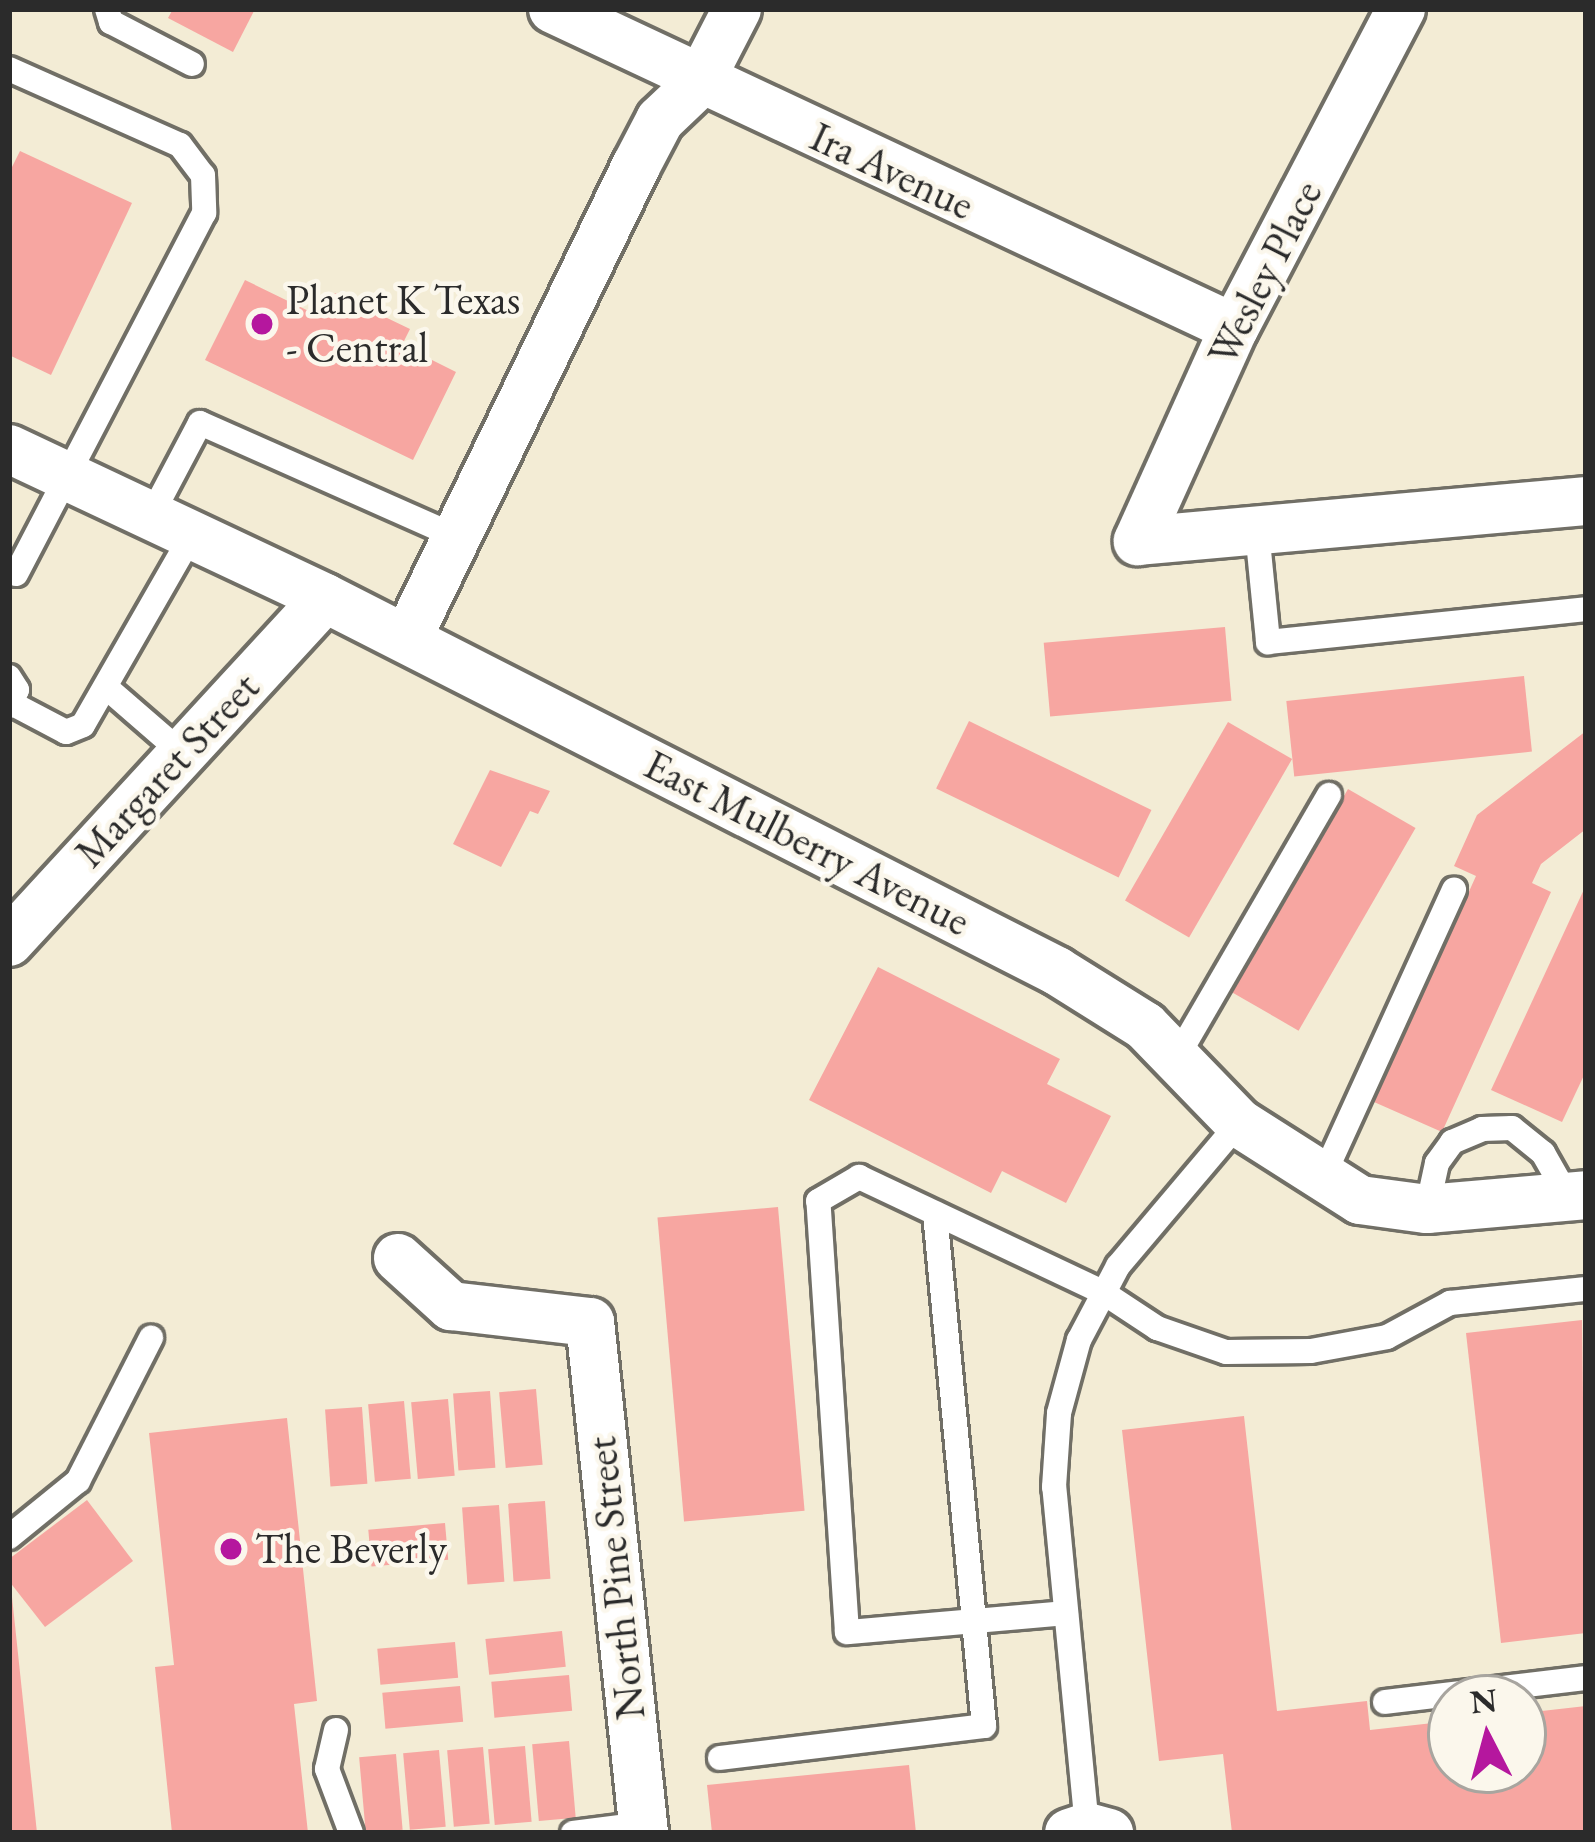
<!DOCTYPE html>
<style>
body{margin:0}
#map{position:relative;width:1595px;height:1842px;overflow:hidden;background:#f3ecd5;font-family:"EB Garamond",serif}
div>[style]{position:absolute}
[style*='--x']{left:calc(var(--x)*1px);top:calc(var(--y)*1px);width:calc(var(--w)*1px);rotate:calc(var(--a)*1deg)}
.building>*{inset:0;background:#f7a6a1;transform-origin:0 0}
.roads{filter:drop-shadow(3px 0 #716f66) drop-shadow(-3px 0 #716f66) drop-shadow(0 3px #716f66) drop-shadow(0 -3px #716f66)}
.lane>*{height:24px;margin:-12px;padding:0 12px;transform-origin:12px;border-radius:12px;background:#fff}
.street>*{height:48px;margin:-24px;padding:0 24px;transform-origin:24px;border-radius:24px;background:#fff}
.dots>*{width:33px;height:33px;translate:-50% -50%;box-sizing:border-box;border:6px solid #fbf7ec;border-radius:50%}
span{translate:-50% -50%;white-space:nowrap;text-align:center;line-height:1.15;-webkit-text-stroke:9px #fbf7ec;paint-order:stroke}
.street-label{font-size:42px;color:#2b2b2b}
.poi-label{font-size:42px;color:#2b2b2b}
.left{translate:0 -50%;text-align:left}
.frame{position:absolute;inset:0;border:12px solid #2b2b2b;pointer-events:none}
.north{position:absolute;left:1427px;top:1674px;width:120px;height:120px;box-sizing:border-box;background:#fbf7ec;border:3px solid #a8a59f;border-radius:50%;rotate:354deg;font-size:33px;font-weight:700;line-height:48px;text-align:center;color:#2b2b2b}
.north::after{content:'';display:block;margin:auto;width:42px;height:54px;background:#b5179e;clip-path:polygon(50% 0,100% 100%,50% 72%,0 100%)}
</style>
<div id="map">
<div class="building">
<div style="clip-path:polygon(173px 9px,255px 9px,233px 52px,168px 18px)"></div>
<div style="clip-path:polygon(20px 151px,132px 203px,51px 375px,9px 355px,9px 173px)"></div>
<div style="clip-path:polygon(245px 280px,323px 318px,335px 293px,410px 329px,402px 345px,456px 372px,413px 460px,205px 360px)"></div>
<div style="left:1225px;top:627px;width:74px;height:182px;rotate:85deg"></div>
<div style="left:1524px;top:676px;width:76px;height:239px;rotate:84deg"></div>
<div style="left:969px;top:721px;width:203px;height:75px;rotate:26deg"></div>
<div style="left:1228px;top:722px;width:74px;height:206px;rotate:30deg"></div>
<div style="clip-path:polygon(1586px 731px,1586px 829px,1541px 864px,1532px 883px,1551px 892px,1442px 1132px,1374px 1102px,1476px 876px,1454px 866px,1477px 815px)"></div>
<div style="clip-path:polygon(490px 770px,550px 791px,538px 814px,530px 811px,501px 867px,453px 844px)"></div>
<div style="left:1348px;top:789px;width:78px;height:234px;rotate:30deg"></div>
<div style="clip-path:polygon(1586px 885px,1586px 1071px,1562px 1122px,1491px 1090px)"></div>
<div style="clip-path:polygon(878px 967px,1060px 1059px,1047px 1084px,1111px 1116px,1066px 1203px,1002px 1171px,991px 1193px,809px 1100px)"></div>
<div style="left:778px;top:1207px;width:305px;height:121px;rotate:85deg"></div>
<div style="clip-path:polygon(1582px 1320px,1586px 1633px,1501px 1643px,1466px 1333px)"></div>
<div style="left:536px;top:1389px;width:76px;height:37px;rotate:85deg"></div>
<div style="left:490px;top:1391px;width:77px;height:37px;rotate:86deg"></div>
<div style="left:448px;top:1399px;width:77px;height:37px;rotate:85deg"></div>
<div style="left:404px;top:1401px;width:78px;height:36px;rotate:85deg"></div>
<div style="left:362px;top:1407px;width:77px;height:37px;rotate:86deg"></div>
<div style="clip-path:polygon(1244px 1416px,1277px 1711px,1367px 1701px,1370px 1730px,1451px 1721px,1451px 1770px,1523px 1770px,1523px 1713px,1586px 1706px,1586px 1832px,1232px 1833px,1223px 1754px,1159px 1761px,1122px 1430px)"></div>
<div style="clip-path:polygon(287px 1418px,317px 1701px,294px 1704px,308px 1833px,172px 1833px,155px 1667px,174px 1665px,149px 1433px)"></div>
<div style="clip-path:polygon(87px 1500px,133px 1561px,45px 1627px,9px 1581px,9px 1559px)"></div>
<div style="left:545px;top:1501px;width:78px;height:37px;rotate:86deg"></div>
<div style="left:499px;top:1505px;width:77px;height:37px;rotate:86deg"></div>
<div style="left:445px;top:1523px;width:37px;height:77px;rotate:85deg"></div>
<div style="clip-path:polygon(12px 1597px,37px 1833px,9px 1833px)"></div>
<div style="left:562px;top:1631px;width:36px;height:77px;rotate:84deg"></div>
<div style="left:455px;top:1642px;width:36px;height:78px;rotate:85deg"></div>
<div style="left:569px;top:1675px;width:36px;height:78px;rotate:85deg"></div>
<div style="left:460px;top:1686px;width:36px;height:78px;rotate:85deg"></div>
<div style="left:569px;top:1741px;width:77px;height:37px;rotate:85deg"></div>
<div style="left:525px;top:1746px;width:76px;height:37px;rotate:85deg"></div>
<div style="left:483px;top:1747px;width:77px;height:36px;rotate:85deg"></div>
<div style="left:439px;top:1750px;width:77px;height:36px;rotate:85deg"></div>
<div style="left:396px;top:1754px;width:76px;height:37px;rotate:85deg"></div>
<div style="clip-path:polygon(909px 1765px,916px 1833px,712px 1833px,707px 1785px)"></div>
</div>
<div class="roads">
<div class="lane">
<div style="--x:107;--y:9;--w:14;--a:73"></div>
<div style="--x:111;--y:22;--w:91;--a:27.4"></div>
<div style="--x:9;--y:69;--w:187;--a:24"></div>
<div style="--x:180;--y:145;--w:38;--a:53"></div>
<div style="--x:203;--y:175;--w:38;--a:88"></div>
<div style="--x:204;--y:213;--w:407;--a:117.5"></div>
<div style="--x:151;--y:516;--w:105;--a:-62.2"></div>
<div style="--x:200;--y:423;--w:281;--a:23.9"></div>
<div style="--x:1257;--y:531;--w:112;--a:84.3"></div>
<div style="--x:1268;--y:642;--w:320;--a:-5.9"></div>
<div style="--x:9;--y:677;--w:15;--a:58"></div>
<div style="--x:17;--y:690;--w:18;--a:117"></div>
<div style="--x:107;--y:688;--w:99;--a:40.9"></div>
<div style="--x:11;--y:703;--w:62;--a:27.8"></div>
<div style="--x:66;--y:732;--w:18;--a:-22"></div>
<div style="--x:83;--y:725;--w:219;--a:-60.2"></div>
<div style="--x:1177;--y:1057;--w:303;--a:-59.9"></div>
<div style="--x:1323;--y:1177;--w:316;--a:-65.5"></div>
<div style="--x:1427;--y:1209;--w:47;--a:-77.7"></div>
<div style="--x:1437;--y:1163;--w:26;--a:-54"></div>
<div style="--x:1452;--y:1142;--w:33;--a:-23"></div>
<div style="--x:1482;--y:1129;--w:30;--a:-2"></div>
<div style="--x:1512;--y:1128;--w:40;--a:39"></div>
<div style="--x:1543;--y:1153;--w:51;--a:60.4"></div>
<div style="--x:9;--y:1537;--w:89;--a:-39.1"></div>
<div style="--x:78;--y:1481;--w:161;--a:-63"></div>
<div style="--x:1066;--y:1613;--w:220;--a:175"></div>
<div style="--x:847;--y:1632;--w:432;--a:-93.8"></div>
<div style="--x:818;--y:1201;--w:48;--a:-30.3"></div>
<div style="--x:859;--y:1177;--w:271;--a:25.3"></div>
<div style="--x:1104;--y:1293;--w:64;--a:33.4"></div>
<div style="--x:1157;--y:1328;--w:73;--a:19.2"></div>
<div style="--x:1226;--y:1352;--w:85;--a:-0.7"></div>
<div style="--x:1311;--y:1351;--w:77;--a:-10.4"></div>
<div style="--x:1387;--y:1337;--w:72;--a:-28.4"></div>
<div style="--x:1450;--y:1303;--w:137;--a:-5.9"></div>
<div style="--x:1385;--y:1702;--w:202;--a:-6.8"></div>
<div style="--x:336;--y:1730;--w:40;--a:103"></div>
<div style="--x:327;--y:1769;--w:68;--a:69.4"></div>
<div style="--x:720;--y:1758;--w:266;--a:-6.9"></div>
<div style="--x:984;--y:1726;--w:515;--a:-95.46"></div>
<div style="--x:1087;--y:1827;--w:342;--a:-95.5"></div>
<div style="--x:1054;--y:1487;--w:74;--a:-86.1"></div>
<div style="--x:1059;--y:1413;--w:76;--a:-74.7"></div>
<div style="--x:1079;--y:1340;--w:84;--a:-62.2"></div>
<div style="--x:1118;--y:1266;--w:187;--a:-49.8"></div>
<div style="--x:573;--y:1833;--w:71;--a:-7.3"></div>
</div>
<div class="street">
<div style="--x:553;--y:9;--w:752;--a:25.1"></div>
<div style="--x:1401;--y:9;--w:360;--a:117.6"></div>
<div style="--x:1234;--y:328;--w:234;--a:114.3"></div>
<div style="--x:1138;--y:541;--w:450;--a:-5.1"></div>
<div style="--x:9;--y:449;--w:349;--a:25.2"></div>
<div style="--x:325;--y:598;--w:822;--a:27"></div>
<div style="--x:1057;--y:971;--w:104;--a:32"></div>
<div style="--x:1145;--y:1026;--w:135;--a:45.9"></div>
<div style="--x:1239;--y:1123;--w:143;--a:32.5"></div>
<div style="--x:1360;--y:1200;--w:68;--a:7.7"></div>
<div style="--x:1427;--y:1209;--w:160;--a:-5"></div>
<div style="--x:407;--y:639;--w:526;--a:-64.17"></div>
<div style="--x:636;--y:166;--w:52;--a:-62.4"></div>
<div style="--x:660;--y:120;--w:54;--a:-43.5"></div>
<div style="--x:699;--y:83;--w:83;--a:-62.8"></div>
<div style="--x:9;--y:942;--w:467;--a:-47.4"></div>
<div style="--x:398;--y:1258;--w:72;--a:42.2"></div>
<div style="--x:451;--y:1306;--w:140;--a:6.6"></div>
<div style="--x:590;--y:1322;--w:514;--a:83.97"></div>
<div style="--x:1069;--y:1833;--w:19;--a:-18"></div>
<div style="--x:1087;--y:1827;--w:23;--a:15"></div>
</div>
</div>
<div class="dots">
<div style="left:262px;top:324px;background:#b5179e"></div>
<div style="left:231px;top:1549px;background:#b5179e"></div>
</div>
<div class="street-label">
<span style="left:892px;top:171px;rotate:25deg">Ira Avenue</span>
<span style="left:1265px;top:273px;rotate:-63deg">Wesley Place</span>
<span style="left:167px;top:770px;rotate:-47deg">Margaret Street</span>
<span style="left:807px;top:843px;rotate:27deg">East Mulberry Avenue</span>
<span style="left:616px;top:1578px;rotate:-96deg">North Pine Street</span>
</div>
<div class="poi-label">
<span class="left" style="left:286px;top:324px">Planet K Texas<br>- Central</span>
<span class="left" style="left:255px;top:1549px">The Beverly</span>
</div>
<div class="frame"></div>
<div class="north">N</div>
</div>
